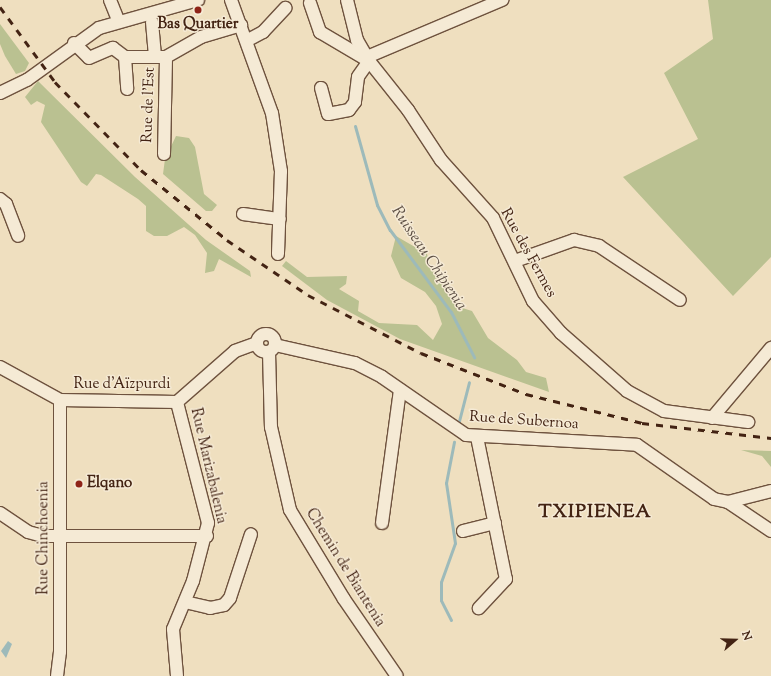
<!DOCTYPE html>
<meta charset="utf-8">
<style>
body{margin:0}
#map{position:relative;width:771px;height:676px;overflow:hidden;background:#efdfbf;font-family:"Sorts Mill Goudy",serif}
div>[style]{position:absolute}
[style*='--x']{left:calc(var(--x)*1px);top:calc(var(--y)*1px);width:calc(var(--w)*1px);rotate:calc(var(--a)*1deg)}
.green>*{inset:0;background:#bac191}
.water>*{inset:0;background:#9dbaba}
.stream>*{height:3px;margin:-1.5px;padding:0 1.5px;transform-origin:1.5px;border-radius:1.5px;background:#9dbaba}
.roads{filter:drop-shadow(1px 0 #6e523e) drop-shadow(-1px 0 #6e523e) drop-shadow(0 1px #6e523e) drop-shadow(0 -1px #6e523e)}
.street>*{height:12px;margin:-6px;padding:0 6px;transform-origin:6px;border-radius:6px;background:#f5ead5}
.street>.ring{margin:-6px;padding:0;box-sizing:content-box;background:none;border:12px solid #f5ead5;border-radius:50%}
.rail>*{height:3px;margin-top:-1.5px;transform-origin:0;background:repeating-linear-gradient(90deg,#432313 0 7px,transparent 0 14px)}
.dots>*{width:11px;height:11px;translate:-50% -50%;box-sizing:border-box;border:2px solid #f5ead5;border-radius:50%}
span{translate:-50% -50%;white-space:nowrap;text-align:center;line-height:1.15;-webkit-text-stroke:3px #f5ead5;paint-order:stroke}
.poi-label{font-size:15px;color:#432313;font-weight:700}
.left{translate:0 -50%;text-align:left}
.street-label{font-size:15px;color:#432313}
.water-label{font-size:16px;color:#5e5045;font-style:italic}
.district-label{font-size:19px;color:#432313;font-weight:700;letter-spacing:1px}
.north{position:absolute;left:715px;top:620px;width:40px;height:40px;-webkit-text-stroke:3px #f5ead5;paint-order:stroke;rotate:70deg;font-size:11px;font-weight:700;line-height:16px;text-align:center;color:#432313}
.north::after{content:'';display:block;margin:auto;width:14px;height:18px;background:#432313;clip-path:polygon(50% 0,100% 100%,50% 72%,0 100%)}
</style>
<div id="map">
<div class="green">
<div style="clip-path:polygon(708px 0,771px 0,771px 257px,733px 296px,623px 177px,698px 139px,664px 73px,713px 39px)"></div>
<div style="clip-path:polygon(0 24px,29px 63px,25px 71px,16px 74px,5px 56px,0 44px)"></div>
<div style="clip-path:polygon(38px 81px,135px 177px,206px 240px,250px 271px,251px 277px,219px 259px,214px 271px,205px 273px,207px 253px,195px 235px,184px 227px,167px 236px,154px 236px,146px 231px,146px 206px,138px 199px,101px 175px,96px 174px,87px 186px,81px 182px,41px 122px,45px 105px,37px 101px,31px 105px,25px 97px)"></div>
<div style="clip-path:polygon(176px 136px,189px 138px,195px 147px,204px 194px,217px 205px,212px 211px,206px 211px,163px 174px,165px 159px)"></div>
<div style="clip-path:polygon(396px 236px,427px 254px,431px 269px,443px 273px,459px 307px,472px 311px,488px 338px,517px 360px,526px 372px,546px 378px,549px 392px,400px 339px,327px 300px,282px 266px,286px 261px,307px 277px,347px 276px,346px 284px,339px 289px,359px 301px,358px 311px,379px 323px,417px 325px,433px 340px,442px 324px,436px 306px,425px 292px,401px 278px,391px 256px)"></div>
<div style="clip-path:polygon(741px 450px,771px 451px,771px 467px,762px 456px)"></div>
</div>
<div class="water">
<div style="clip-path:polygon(8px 641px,12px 644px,6px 658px,1px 651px)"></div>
</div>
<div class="stream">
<div style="--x:355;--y:126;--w:82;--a:74.4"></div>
<div style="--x:377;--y:205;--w:28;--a:63"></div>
<div style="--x:390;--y:230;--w:102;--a:53.4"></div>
<div style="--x:451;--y:312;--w:51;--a:62.9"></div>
<div style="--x:459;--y:421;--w:40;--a:-75.6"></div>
<div style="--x:451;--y:620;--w:22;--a:-117"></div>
<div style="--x:441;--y:600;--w:18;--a:-90"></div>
<div style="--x:441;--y:582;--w:41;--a:-70.3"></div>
<div style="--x:455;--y:543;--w:61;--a:-98.5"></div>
<div style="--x:446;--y:483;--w:42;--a:-79"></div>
</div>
<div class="roads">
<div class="street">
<div style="--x:110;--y:0;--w:22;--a:68"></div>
<div style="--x:231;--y:0;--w:120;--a:70.1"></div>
<div style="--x:272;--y:113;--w:59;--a:81.2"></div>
<div style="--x:281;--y:171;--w:83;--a:92.1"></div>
<div style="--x:347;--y:0;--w:41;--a:76"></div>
<div style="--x:357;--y:40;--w:24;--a:60"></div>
<div style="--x:369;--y:61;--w:63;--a:51.5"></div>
<div style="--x:408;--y:110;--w:60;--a:56.6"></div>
<div style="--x:441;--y:160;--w:78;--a:48.1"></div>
<div style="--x:493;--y:218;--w:92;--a:64.3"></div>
<div style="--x:533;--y:301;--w:43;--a:48.8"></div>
<div style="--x:561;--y:333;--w:88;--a:41.3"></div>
<div style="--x:627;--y:391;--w:42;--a:28.4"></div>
<div style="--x:664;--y:411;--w:85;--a:7.5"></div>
<div style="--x:310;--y:3;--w:31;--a:71"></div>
<div style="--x:320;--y:32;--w:57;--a:30.6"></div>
<div style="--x:369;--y:61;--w:19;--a:125"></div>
<div style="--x:358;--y:77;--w:25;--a:97"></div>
<div style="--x:355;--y:102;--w:10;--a:127"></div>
<div style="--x:349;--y:110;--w:21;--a:169"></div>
<div style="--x:328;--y:114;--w:27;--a:-105"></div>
<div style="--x:152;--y:22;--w:35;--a:85"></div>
<div style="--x:248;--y:40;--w:17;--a:-28"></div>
<div style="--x:263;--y:32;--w:33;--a:-47"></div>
<div style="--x:74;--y:43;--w:21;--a:45"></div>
<div style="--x:89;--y:58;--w:26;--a:-23"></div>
<div style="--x:113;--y:48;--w:15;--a:37"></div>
<div style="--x:125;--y:57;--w:41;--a:0"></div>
<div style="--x:166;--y:57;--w:40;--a:-29.7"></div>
<div style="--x:201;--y:37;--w:42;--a:-16.7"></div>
<div style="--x:125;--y:57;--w:32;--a:86"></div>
<div style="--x:367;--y:57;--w:147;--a:-22.9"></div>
<div style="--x:0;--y:93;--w:30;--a:-26"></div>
<div style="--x:27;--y:80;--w:89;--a:-35.8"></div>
<div style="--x:99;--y:28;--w:103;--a:-15.8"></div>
<div style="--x:164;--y:154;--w:97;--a:-88.8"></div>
<div style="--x:0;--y:199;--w:8;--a:40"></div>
<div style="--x:6;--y:204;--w:34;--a:69"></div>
<div style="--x:243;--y:214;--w:37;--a:8"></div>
<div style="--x:515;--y:261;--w:63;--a:-19.6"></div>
<div style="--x:574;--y:240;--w:26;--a:13"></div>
<div style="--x:599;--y:246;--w:97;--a:33.7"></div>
<div class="ring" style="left:257px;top:334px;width:6px;height:6px"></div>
<div style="--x:275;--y:345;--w:82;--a:12.7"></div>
<div style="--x:355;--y:363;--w:30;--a:27"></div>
<div style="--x:382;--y:377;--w:102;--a:34.6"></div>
<div style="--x:466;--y:435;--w:171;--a:3.3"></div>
<div style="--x:637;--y:445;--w:94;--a:35"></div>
<div style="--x:714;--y:499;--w:14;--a:12"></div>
<div style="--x:728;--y:502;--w:52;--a:34"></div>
<div style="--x:269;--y:352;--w:75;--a:88.5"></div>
<div style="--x:271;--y:427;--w:85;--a:77.1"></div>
<div style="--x:290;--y:510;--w:104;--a:58.8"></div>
<div style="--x:344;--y:599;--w:93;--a:55.5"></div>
<div style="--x:0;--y:367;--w:68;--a:28.8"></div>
<div style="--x:60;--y:400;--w:117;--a:1"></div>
<div style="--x:177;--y:402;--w:77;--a:-41.3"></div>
<div style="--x:235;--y:351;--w:23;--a:-20"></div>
<div style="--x:712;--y:418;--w:92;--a:-49.9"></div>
<div style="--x:477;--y:437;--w:145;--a:78.5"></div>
<div style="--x:506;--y:579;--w:40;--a:133"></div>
<div style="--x:728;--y:502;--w:44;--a:-14.3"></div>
<div style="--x:0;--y:513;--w:34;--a:34"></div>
<div style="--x:28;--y:532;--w:16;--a:15"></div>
<div style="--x:43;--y:536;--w:164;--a:0"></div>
<div style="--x:382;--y:523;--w:134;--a:-82.3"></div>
<div style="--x:463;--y:531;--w:33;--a:-14"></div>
<div style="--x:185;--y:602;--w:26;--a:13"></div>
<div style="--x:210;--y:608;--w:14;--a:-12"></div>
<div style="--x:224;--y:605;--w:9;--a:-49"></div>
<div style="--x:230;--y:598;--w:67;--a:-71.8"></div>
<div style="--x:57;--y:676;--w:24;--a:-83"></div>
<div style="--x:60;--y:652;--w:252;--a:-90"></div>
<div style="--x:177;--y:676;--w:47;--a:-94.9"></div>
<div style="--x:173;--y:629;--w:52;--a:-67.4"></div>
<div style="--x:193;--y:581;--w:60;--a:-75.5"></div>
<div style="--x:208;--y:523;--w:125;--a:-104.4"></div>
</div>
</div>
<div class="rail">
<div style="--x:0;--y:7;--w:93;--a:53.7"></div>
<div style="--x:55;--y:82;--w:123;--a:45.7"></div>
<div style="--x:141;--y:170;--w:111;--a:39.1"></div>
<div style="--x:227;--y:240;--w:98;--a:34.2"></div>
<div style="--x:308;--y:295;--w:127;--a:27.2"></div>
<div style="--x:421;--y:353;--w:113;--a:21.3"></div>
<div style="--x:526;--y:394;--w:120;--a:14"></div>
<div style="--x:642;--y:423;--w:130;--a:6.6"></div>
</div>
<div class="dots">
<div style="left:198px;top:10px;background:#8f2418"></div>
<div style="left:79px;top:484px;background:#8f2418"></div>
</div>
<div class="poi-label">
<span style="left:198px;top:25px">Bas Quartier</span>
<span class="left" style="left:87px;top:484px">Elqano</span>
</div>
<div class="street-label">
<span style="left:149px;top:105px;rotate:-88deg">Rue de l'Est</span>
<span style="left:528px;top:253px;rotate:61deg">Rue des Fermes</span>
<span style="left:122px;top:385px">Rue d'Aïzpurdi</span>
<span style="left:524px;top:421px;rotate:4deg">Rue de Subernoa</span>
<span style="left:208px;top:466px;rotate:77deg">Rue Marizabalenia</span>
<span style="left:44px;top:538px;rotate:-90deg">Rue Chinchoenia</span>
<span style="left:345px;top:568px;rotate:58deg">Chemin de Biantenia</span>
</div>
<div class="water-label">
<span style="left:428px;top:259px;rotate:56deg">Ruisseau Chipienia</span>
</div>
<div class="district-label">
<span style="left:595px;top:513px">TXIPIENEA</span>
</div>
<div class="north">N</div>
</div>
